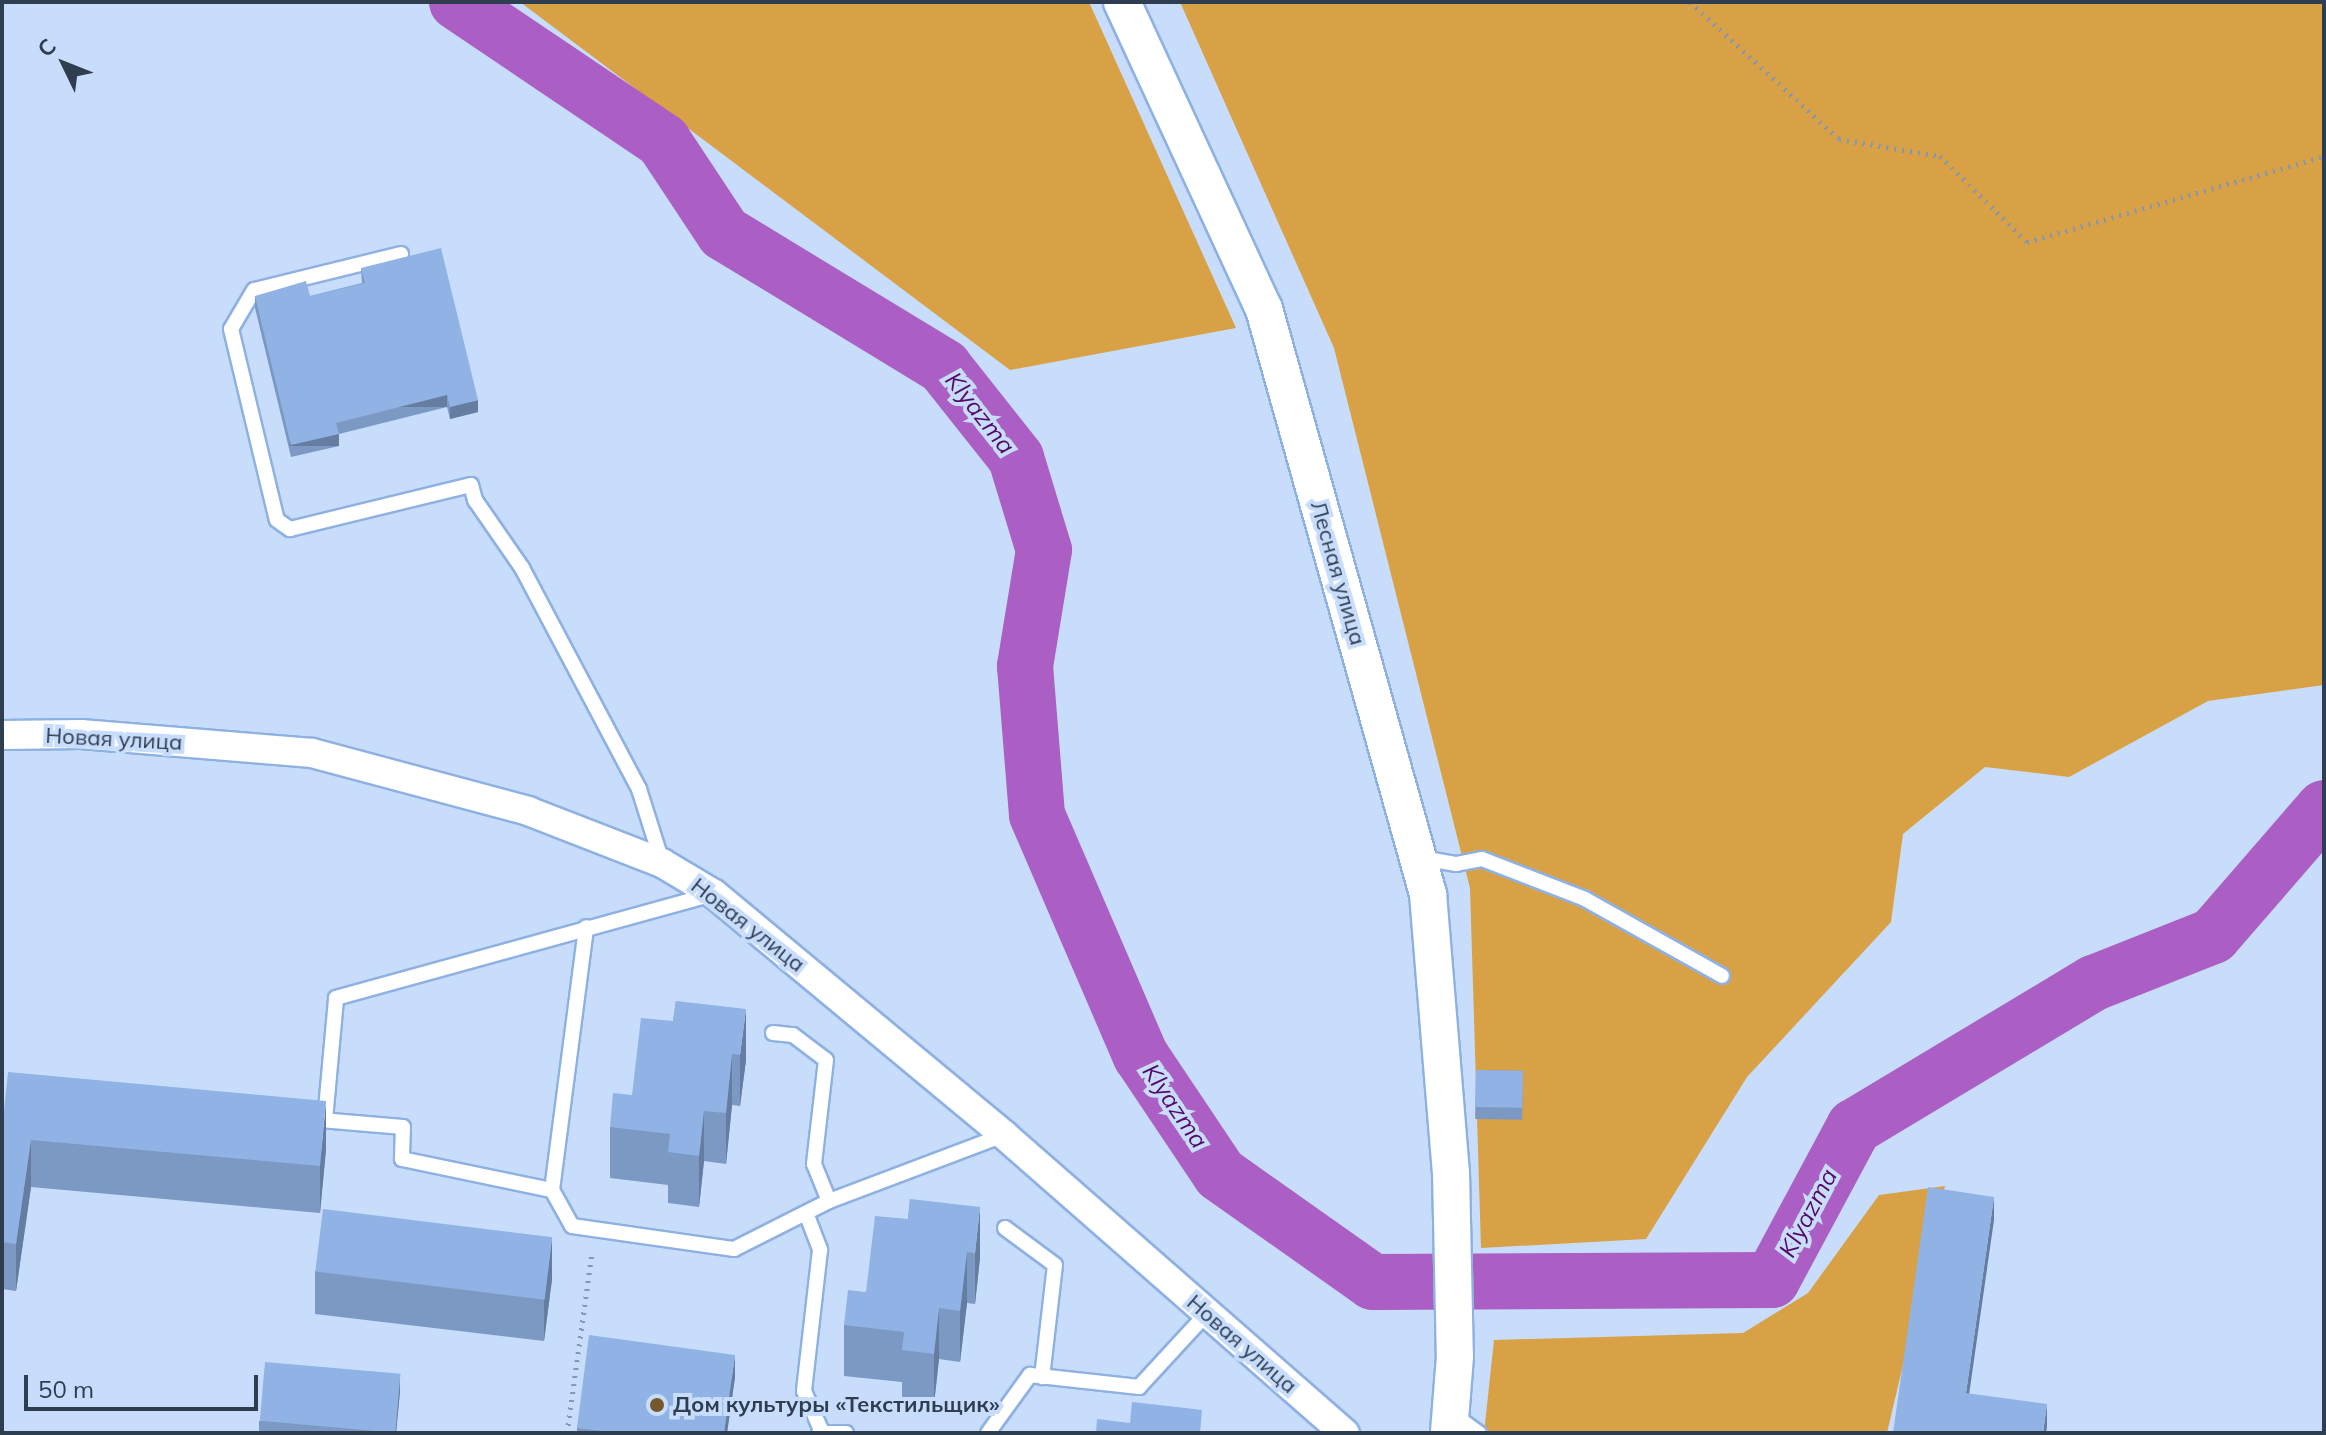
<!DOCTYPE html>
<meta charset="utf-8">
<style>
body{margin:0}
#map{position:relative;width:2326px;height:1435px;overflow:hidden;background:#c7ddfb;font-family:Mulish,sans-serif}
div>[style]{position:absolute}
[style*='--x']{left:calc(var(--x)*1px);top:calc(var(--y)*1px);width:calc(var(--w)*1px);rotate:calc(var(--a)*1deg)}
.green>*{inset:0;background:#d9a145}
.river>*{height:56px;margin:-28px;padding:0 28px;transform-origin:28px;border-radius:28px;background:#ab5ec4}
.path>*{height:5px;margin-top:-2.5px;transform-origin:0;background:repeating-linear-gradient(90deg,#8597b1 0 2px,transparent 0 8px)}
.roads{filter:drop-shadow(2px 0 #8fb1e2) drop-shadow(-2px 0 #8fb1e2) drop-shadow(0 2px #8fb1e2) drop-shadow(0 -2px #8fb1e2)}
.service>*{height:14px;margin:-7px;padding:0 7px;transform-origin:7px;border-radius:7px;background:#fff}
.minor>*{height:28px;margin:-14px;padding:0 14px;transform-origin:14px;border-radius:14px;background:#fff}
.tertiary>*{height:36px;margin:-18px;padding:0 18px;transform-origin:18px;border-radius:18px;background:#fff}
.wall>*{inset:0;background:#7c99c4;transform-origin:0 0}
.shaded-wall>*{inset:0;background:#657da0;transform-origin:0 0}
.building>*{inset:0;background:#90b2e4;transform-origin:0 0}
.dots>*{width:22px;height:22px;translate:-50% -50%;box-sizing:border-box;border:4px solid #c7ddfb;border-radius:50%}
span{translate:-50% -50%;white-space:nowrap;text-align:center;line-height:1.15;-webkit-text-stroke:8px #c7ddfb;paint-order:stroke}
.street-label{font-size:22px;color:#2f3d51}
.poi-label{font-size:22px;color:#2f3d51;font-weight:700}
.left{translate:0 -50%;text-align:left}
.water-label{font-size:24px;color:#56076a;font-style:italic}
.frame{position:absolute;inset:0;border:4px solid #2f3d51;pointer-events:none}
.north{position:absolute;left:24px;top:24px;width:80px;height:80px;-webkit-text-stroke:6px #c7ddfb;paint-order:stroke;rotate:313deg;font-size:22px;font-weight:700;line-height:32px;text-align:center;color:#2f3d51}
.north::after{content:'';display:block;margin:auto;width:28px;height:36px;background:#2f3d51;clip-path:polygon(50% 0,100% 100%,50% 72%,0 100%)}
.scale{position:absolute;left:24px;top:1375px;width:234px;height:36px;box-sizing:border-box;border:4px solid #2f3d51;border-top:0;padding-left:10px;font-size:24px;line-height:28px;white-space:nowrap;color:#2f3d51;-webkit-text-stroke:6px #c7ddfb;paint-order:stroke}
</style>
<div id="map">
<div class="green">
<div style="clip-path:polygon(520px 2px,1089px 2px,1236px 328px,1010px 370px)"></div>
<div style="clip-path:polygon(1180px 2px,2324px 2px,2324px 685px,2208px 701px,2069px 777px,1985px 767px,1903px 834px,1891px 922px,1747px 1077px,1646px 1239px,1481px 1248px,1470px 888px,1334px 348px)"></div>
<div style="clip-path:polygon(1945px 1186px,1887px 1433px,1484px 1433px,1494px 1340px,1743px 1333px,1808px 1293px,1879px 1195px)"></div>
</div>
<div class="river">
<div style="--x:457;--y:2;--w:249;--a:34"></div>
<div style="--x:663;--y:141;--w:110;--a:56.5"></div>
<div style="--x:724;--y:233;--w:258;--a:31.3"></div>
<div style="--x:944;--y:367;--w:116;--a:51.6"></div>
<div style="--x:1016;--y:458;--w:96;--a:73.1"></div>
<div style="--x:1044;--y:550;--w:118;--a:99.3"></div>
<div style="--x:1025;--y:666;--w:149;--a:85.4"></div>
<div style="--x:1037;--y:815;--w:262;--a:66.7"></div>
<div style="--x:1141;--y:1056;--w:142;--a:56.2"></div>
<div style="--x:1220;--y:1174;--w:187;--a:35.2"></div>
<div style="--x:1373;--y:1282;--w:399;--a:-0.3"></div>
<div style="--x:1772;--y:1280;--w:174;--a:-61.8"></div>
<div style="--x:1854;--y:1127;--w:280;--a:-31"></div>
<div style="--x:2094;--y:983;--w:128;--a:-21.6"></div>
<div style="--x:2213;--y:936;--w:169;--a:-49.1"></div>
</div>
<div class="path">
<div style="--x:1690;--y:2;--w:202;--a:42.6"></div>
<div style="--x:1839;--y:139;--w:102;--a:9.6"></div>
<div style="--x:1940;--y:156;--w:122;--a:44.7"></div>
<div style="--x:2027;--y:242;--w:309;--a:-16.1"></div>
<div style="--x:567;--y:1433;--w:183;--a:-82.1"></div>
</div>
<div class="roads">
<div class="service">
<div style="--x:401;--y:254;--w:151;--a:166.2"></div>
<div style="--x:254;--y:290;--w:45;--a:120.5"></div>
<div style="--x:231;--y:329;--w:196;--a:76.5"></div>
<div style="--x:277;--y:520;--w:16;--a:35"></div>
<div style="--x:290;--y:529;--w:186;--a:-13.7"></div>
<div style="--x:471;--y:485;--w:16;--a:75"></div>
<div style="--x:475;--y:500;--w:83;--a:55.3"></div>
<div style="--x:522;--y:568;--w:250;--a:62.1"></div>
<div style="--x:639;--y:789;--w:77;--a:72.5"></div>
<div style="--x:1422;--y:858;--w:35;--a:10"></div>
<div style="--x:1456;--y:864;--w:26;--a:-11"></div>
<div style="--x:1482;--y:859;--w:110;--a:21.2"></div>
<div style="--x:1585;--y:899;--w:157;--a:29.3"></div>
<div style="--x:773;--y:1033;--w:20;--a:6"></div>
<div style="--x:793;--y:1035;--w:41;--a:37.1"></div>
<div style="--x:826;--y:1060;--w:105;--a:96.6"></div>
<div style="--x:814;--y:1164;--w:40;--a:68"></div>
<div style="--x:309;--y:1119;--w:94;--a:4.9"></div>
<div style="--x:403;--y:1127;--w:32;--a:92"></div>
<div style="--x:402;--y:1159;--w:153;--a:11.7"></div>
<div style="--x:552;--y:1190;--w:41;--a:60.9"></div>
<div style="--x:572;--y:1226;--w:164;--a:8.1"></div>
<div style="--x:734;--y:1249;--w:106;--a:-26.8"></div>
<div style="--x:829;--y:1201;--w:187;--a:-20.7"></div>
<div style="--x:325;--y:1120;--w:122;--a:-84.8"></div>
<div style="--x:336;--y:998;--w:389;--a:-15.4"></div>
<div style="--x:552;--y:1190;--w:265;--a:-82.6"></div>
<div style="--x:806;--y:1213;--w:40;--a:69"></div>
<div style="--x:820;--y:1250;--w:142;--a:96.5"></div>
<div style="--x:804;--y:1391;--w:43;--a:66.4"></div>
<div style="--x:1005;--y:1228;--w:62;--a:36.5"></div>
<div style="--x:1055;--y:1265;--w:113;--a:96.6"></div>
<div style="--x:1454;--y:1415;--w:31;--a:36"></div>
<div style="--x:819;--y:1433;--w:27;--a:0"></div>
<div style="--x:988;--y:1433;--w:72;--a:-54.1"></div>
<div style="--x:1030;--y:1375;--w:110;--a:6.3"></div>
<div style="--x:1139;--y:1387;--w:100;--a:-47.4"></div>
</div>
<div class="minor">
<div style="--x:2;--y:735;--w:79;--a:-0.7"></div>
<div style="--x:81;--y:734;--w:232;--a:4.7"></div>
<div style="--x:312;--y:753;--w:224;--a:15"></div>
<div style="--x:528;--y:811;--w:144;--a:21.2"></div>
<div style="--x:662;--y:863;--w:61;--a:30.8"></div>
<div style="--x:714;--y:894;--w:377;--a:39.7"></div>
<div style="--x:1004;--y:1135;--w:453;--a:41.2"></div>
</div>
<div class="tertiary">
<div style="--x:1122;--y:2;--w:338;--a:65.2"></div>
<div style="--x:1264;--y:309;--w:608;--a:74.34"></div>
<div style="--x:1428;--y:894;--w:279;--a:85.3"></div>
<div style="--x:1451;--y:1172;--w:184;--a:88.8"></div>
<div style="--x:1455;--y:1356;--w:77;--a:94.5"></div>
</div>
</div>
<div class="wall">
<div style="clip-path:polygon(361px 268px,478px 412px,450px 419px,447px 407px,339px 434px,339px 446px,291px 457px,255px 308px,255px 296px,310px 296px,362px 283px)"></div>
<div style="clip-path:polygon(676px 1001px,746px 1060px,740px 1106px,732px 1105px,726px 1164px,704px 1161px,699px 1207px,668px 1203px,668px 1185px,610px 1178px,610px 1127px,632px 1095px,673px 1021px)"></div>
<div style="left:1476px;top:1070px;width:47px;height:49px;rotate:1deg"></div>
<div style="clip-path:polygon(2px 1131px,326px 1149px,320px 1213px,31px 1187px,16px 1291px,2px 1289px)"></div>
<div style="clip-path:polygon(910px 1199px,980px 1258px,975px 1304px,967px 1303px,960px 1362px,939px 1359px,934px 1404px,902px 1401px,902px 1382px,844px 1376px,844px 1325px,866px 1292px,908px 1219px)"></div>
<div style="clip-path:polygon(315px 1271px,552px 1279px,544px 1341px,315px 1314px)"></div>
<div style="clip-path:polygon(735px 1377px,727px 1433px,577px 1433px,577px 1428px)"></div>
<div style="clip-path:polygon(400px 1391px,396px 1433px,259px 1433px,259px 1421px)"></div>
</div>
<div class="shaded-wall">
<div style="left:447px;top:395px;width:12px;height:114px;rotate:90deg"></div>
<div style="clip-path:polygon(478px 400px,478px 412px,450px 419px,450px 407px)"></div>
<div style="left:339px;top:434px;width:12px;height:49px;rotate:90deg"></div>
<div style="clip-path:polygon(746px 1009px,746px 1060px,740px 1106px,740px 1055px)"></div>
<div style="clip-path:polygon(732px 1054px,732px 1105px,726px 1164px,726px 1113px)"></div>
<div style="clip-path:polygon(326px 1101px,326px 1149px,320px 1213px,320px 1166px)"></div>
<div style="clip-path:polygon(704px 1111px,704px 1161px,699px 1207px,699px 1156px)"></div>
<div style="clip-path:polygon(31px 1140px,31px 1187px,16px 1291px,16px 1244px)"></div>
<div style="clip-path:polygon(1994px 1197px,1994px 1220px,1966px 1416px,1966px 1393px)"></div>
<div style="clip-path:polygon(980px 1207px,980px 1258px,975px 1304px,975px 1253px)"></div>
<div style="clip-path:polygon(552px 1236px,552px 1279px,544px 1341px,544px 1299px)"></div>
<div style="clip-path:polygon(967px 1252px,967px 1303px,960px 1362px,960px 1311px)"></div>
<div style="clip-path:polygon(939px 1308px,939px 1359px,934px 1404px,934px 1354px)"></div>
<div style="clip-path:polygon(735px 1355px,735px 1377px,727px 1433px,724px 1433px)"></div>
<div style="clip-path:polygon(400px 1374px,400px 1391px,396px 1433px,394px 1433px)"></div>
<div style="clip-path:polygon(2047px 1404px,2047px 1427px,2046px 1433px,2043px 1433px)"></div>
</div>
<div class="building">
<div style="clip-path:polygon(441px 248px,478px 400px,450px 407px,447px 395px,336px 423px,339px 434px,291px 445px,255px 296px,306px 281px,310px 296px,365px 283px,361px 268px)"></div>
<div style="clip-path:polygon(676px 1001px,746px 1009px,740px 1055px,732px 1054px,726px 1113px,704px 1111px,699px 1156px,668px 1152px,670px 1134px,610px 1127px,613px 1093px,632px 1095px,641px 1018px,673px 1021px)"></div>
<div style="left:1476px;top:1070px;width:47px;height:37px;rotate:1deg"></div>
<div style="clip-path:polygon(8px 1072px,326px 1101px,320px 1166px,31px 1140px,16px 1244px,2px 1242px,2px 1131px)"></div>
<div style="clip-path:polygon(1928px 1187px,1994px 1197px,1966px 1393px,2047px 1404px,2043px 1433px,1893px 1433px)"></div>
<div style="clip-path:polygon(910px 1199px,980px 1207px,975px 1253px,967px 1252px,960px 1311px,939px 1308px,934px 1354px,902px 1350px,904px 1332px,844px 1325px,848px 1290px,866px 1292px,875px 1216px,908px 1219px)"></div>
<div style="left:323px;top:1209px;width:231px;height:63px;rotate:7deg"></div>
<div style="clip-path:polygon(589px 1335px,735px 1355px,724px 1433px,616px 1433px,577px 1428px)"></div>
<div style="left:265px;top:1362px;width:136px;height:59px;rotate:5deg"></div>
<div style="clip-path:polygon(1132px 1402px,1202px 1410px,1200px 1433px,1096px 1433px,1097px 1419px,1130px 1423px)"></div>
</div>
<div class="dots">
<div style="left:657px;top:1405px;background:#75592c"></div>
</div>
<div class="street-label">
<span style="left:1338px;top:573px;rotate:74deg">Лесная улица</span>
<span style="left:114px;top:739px;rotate:3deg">Новая улица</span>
<span style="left:748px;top:925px;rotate:38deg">Новая улица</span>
<span style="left:1242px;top:1344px;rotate:41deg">Новая улица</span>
</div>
<div class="poi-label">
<span class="left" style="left:673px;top:1405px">Дом культуры «Текстильщик»</span>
</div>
<div class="water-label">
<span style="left:980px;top:413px;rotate:52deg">Klyazma</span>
<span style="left:1175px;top:1106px;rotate:56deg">Klyazma</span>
<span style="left:1808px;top:1213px;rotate:-62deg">Klyazma</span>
</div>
<div class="frame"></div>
<div class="north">С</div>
<div class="scale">50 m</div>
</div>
